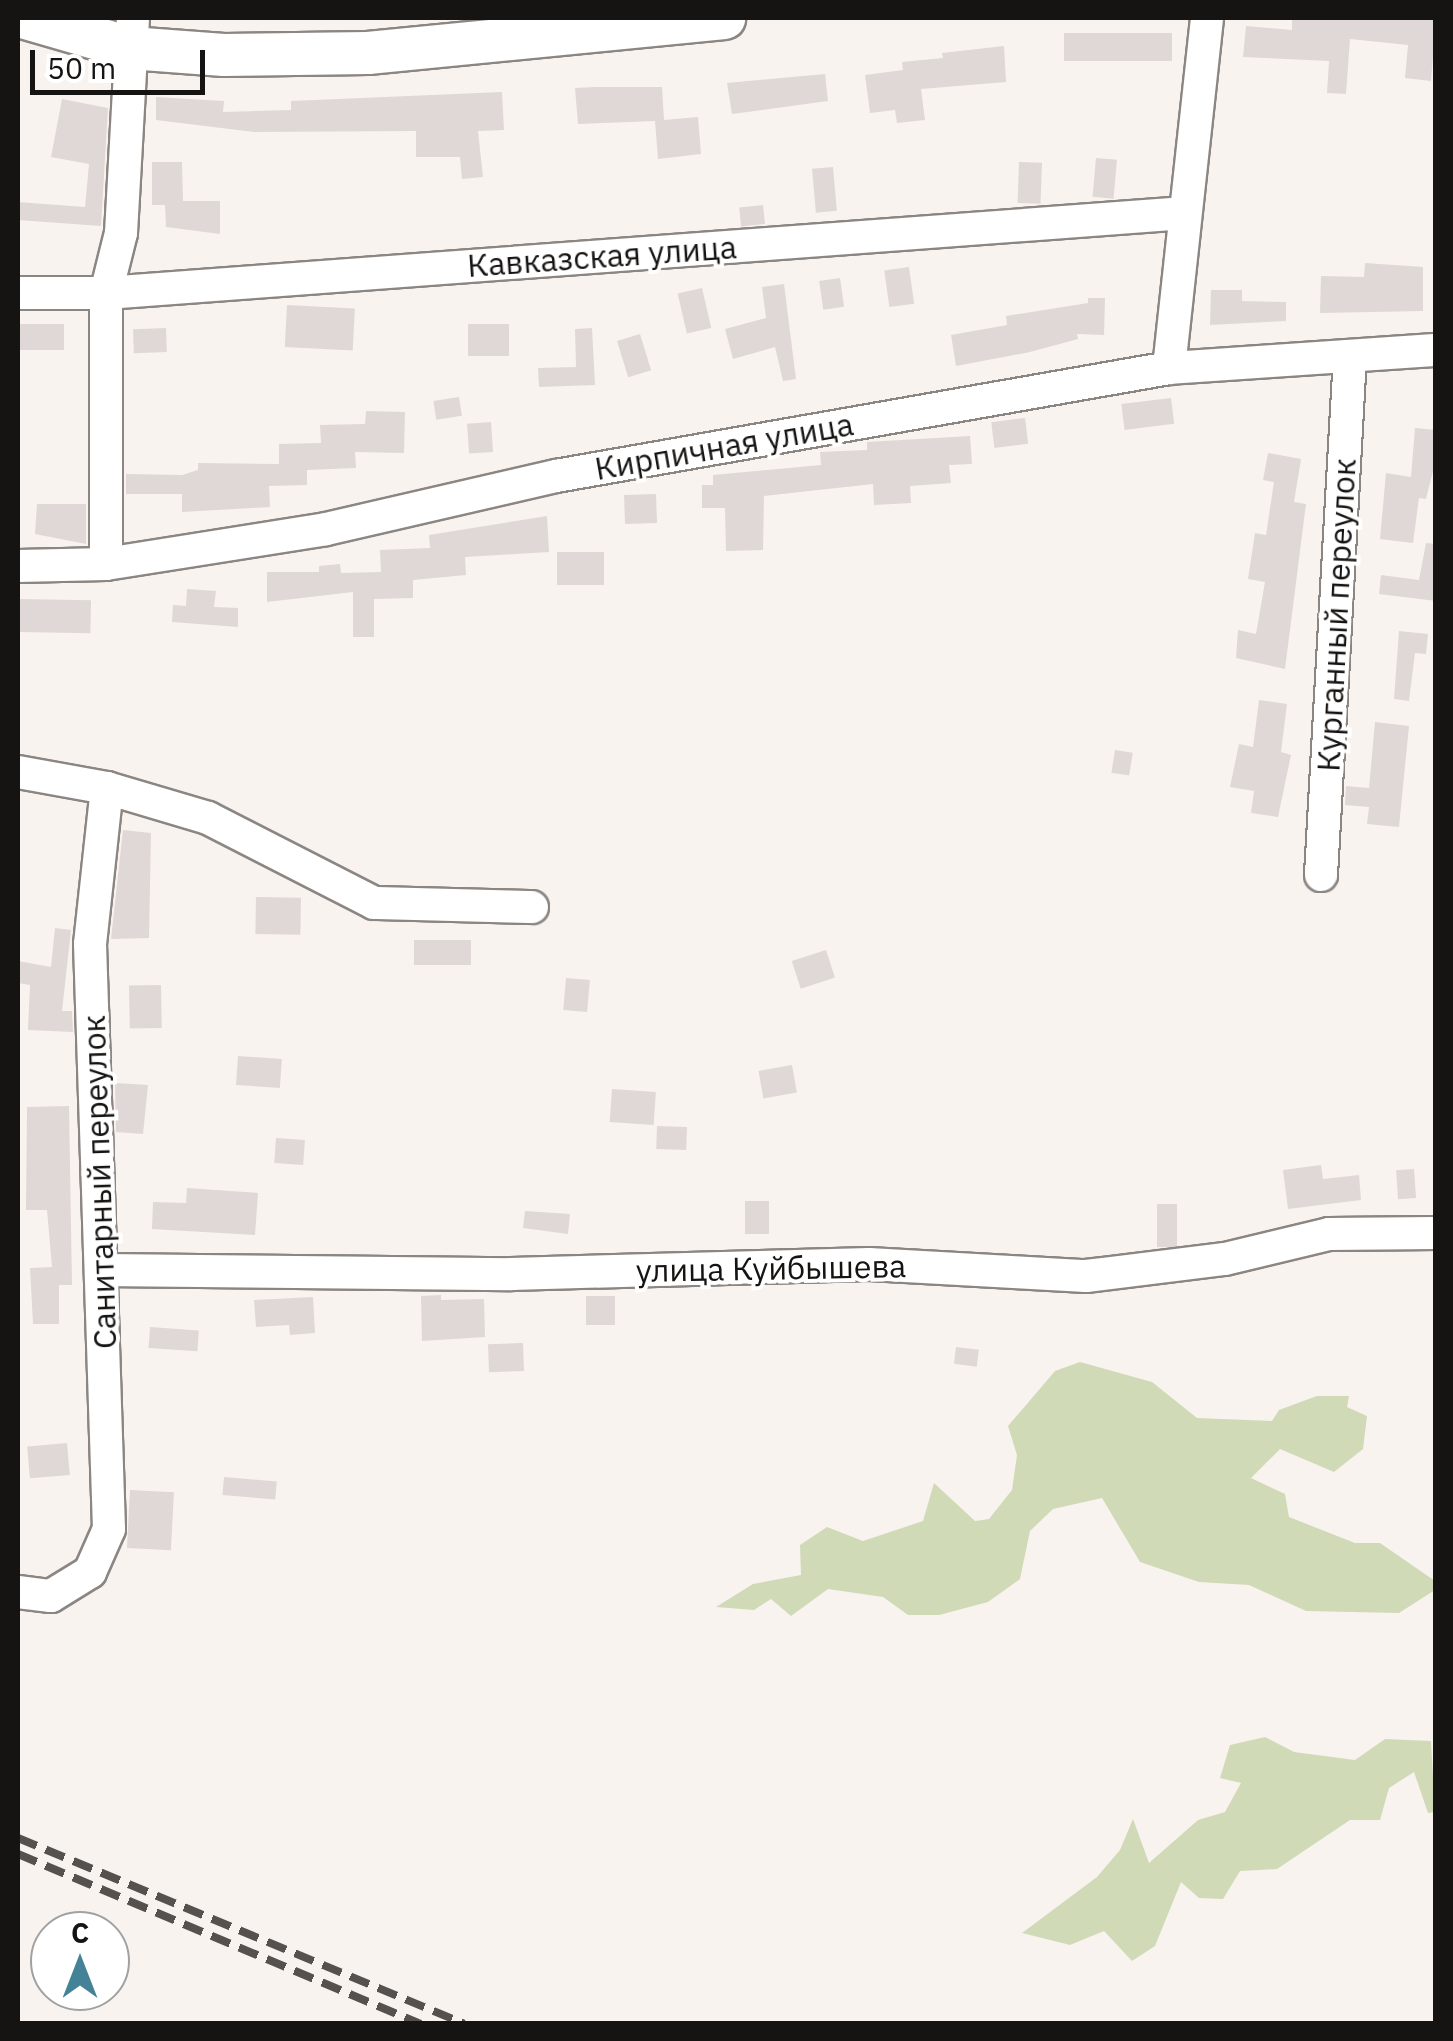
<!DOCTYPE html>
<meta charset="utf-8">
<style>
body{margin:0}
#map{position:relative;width:1453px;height:2041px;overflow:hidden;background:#f9f3ef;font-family:"IBM Plex Sans",sans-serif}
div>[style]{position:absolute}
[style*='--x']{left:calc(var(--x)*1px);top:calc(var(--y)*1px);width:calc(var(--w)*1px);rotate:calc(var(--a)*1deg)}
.green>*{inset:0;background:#d0dab7}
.building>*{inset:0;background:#dfd8d6;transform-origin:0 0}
.roads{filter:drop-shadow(2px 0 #8c8683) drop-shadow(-2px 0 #8c8683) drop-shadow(0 2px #8c8683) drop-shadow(0 -2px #8c8683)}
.minor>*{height:32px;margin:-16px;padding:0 16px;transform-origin:16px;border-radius:16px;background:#fff}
.major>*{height:42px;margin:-21px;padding:0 21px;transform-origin:21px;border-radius:21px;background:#fff}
.rail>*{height:8px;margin-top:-4px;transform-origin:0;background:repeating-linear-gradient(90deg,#54514f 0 20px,transparent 0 30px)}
span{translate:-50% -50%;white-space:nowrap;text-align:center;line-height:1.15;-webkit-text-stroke:8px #fff;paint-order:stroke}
.street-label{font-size:32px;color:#161413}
.frame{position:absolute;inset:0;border:20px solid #161413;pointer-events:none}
.north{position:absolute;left:30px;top:1911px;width:100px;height:100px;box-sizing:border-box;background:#fff;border:2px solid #a2a1a1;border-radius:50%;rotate:0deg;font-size:28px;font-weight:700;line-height:40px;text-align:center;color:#161413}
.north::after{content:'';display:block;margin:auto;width:35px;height:45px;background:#448397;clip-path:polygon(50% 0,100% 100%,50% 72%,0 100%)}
.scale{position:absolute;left:30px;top:50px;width:175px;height:45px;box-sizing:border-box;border:5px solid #161413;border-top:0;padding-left:12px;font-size:30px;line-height:35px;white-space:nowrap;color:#161413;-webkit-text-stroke:8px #fff;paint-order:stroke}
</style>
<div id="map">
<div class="green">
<div style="clip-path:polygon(1080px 1362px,1152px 1382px,1197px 1418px,1272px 1421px,1279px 1410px,1317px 1396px,1349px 1396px,1347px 1407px,1367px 1416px,1363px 1449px,1334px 1472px,1280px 1449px,1251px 1478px,1285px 1494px,1289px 1517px,1355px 1543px,1380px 1543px,1435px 1581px,1435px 1590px,1399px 1613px,1306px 1611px,1249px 1585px,1199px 1582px,1140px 1562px,1102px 1498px,1053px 1509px,1030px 1531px,1020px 1579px,988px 1602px,939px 1615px,908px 1615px,883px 1597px,828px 1589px,791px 1616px,771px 1599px,754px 1610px,716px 1607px,753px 1584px,801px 1575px,800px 1545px,827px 1527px,863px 1541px,923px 1521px,934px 1483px,975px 1521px,989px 1519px,1012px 1490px,1017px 1455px,1008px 1426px,1055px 1371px)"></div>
<div style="clip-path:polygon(1265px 1737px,1294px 1752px,1355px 1760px,1385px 1739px,1431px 1741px,1435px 1812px,1428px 1813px,1414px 1772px,1389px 1788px,1380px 1820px,1350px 1820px,1277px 1869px,1240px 1871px,1223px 1899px,1199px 1898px,1181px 1882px,1155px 1946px,1132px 1961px,1104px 1931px,1070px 1945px,1022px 1933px,1097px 1877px,1120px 1850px,1133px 1819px,1149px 1863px,1198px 1820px,1225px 1812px,1241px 1783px,1220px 1778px,1230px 1745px)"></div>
</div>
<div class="building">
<div style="clip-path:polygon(1374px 18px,1436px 18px,1431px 81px,1405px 78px,1408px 45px,1350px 39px,1346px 94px,1327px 93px,1329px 61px,1243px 57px,1246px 26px,1292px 30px,1292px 20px)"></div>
<div style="left:1064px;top:33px;width:108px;height:28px"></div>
<div style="clip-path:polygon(1004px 46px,1006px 82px,921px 89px,925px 120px,897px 123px,895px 110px,870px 113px,865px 75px,903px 70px,902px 62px,943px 58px,942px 53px)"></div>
<div style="clip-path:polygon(825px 74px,828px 101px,732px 114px,727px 83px)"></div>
<div style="clip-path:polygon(595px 87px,662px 87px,664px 120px,698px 117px,701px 154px,658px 159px,655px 121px,578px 124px,575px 88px)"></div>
<div style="clip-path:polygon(502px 92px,504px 130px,478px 131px,483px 177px,462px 179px,460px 157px,416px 157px,416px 131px,254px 132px,156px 120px,156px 97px,224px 101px,223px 112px,291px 110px,291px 101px)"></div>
<div style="clip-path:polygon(62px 99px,108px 108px,101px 226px,18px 220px,18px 202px,85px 207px,89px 164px,51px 157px)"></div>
<div style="left:1096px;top:158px;width:21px;height:39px;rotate:5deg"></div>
<div style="clip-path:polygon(152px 162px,182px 162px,183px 201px,220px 201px,220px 234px,166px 227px,165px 205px,152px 205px)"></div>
<div style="left:1019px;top:162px;width:23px;height:41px;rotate:2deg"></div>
<div style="left:833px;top:167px;width:44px;height:21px;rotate:85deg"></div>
<div style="left:763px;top:205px;width:19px;height:24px;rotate:84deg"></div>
<div style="clip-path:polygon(1365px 263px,1423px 267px,1423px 311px,1320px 313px,1321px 276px,1364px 277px)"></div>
<div style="left:909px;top:267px;width:37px;height:25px;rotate:82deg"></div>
<div style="left:840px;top:278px;width:29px;height:21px;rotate:82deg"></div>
<div style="clip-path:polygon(784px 284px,796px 379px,783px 381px,775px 347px,733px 359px,725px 329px,766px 318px,762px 287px)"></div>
<div style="left:702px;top:288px;width:41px;height:25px;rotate:77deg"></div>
<div style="clip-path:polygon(1211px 290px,1242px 290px,1242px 301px,1286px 302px,1286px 321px,1210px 325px)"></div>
<div style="clip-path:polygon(1088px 298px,1105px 298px,1104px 335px,1077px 334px,1078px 339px,1030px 352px,956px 366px,951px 335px,1007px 325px,1006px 316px,1088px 303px)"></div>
<div style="left:287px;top:305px;width:68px;height:42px;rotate:3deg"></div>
<div style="left:18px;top:324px;width:46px;height:26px"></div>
<div style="left:509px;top:324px;width:32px;height:41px;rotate:90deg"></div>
<div style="left:166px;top:328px;width:24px;height:33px;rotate:88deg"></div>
<div style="clip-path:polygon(592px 328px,595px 385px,539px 387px,538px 368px,576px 367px,575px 329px)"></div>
<div style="left:640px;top:334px;width:38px;height:24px;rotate:73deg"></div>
<div style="left:459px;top:397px;width:19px;height:26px;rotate:81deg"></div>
<div style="left:1171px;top:398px;width:26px;height:50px;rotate:83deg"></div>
<div style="clip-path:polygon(366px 411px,405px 412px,404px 453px,355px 452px,356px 468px,307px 470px,307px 485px,269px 486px,270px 507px,182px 512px,182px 494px,126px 494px,126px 474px,182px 475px,198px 470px,198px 463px,279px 464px,279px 444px,321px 443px,320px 425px,365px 424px)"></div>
<div style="left:1025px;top:418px;width:26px;height:34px;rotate:83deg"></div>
<div style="left:491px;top:422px;width:30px;height:24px;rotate:86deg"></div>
<div style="clip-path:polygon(1415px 428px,1436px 430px,1436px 459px,1426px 499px,1419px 498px,1413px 543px,1380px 539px,1386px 473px,1411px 477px)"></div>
<div style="clip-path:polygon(970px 436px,972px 464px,949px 465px,951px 483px,910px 486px,911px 503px,874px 505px,873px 484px,764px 496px,763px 550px,726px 551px,725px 508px,702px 508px,702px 485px,713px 485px,713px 475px,821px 465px,820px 452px,867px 450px,867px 442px)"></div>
<div style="clip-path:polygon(1268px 453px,1301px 459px,1294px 502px,1306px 504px,1285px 669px,1236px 658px,1238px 630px,1256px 634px,1265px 582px,1248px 579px,1255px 533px,1266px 535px,1274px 482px,1263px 480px)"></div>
<div style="left:656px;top:494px;width:29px;height:32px;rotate:88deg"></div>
<div style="clip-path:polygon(37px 504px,86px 504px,86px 544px,35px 534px)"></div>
<div style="clip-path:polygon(547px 516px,549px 552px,465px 557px,466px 575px,413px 580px,413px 598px,374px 599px,374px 637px,353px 637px,353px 592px,267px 602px,267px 572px,319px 572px,319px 566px,340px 564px,341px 573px,381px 572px,380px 550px,430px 548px,429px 535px)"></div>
<div style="clip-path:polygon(1426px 543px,1436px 544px,1436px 601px,1379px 594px,1381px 575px,1419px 580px)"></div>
<div style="left:557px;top:552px;width:47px;height:33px"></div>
<div style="clip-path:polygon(187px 589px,216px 591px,214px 607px,238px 608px,238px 627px,172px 622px,173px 605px,186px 606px)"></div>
<div style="left:18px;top:599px;width:73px;height:33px;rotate:1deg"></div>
<div style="clip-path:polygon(1399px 631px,1428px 634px,1426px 654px,1415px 653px,1409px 701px,1394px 699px)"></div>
<div style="clip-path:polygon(1259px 700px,1287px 704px,1281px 752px,1291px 755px,1278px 817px,1251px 813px,1254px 791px,1230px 787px,1239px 744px,1253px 747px)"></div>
<div style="clip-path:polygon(1375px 722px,1409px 726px,1399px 827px,1367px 824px,1369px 807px,1345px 805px,1346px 786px,1369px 788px)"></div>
<div style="left:1115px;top:750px;width:18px;height:23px;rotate:9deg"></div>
<div style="clip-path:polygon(123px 830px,151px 833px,149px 938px,111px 939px)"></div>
<div style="left:256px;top:897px;width:45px;height:37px;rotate:1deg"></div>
<div style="clip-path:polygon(55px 928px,71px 930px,62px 1011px,72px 1011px,73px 1032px,28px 1030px,30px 985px,18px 983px,18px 961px,51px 967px)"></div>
<div style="left:414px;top:940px;width:57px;height:25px"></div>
<div style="left:826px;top:950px;width:29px;height:36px;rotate:72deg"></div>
<div style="left:566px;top:978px;width:24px;height:32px;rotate:5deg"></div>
<div style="left:161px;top:985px;width:43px;height:32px;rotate:89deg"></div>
<div style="left:238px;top:1056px;width:44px;height:29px;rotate:4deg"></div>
<div style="left:792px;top:1065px;width:28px;height:34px;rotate:80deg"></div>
<div style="clip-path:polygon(115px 1083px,148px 1085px,143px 1134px,116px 1132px)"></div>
<div style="left:612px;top:1089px;width:44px;height:33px;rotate:4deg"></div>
<div style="clip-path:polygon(69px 1106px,72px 1285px,59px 1285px,59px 1324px,33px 1324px,30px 1268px,52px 1267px,47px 1210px,26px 1210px,27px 1107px)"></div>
<div style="left:657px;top:1126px;width:30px;height:23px;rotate:2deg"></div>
<div style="left:276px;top:1138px;width:29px;height:25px;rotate:4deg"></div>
<div style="clip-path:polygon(1321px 1165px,1323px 1179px,1359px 1175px,1361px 1200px,1288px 1209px,1283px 1170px)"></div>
<div style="left:1414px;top:1169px;width:29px;height:18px;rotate:86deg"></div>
<div style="clip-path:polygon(187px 1188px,258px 1193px,255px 1235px,152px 1229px,153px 1202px,186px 1203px)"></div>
<div style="left:745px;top:1201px;width:24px;height:33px"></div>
<div style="left:1157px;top:1204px;width:20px;height:43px"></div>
<div style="clip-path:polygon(525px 1211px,570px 1214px,568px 1234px,523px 1228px)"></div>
<div style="clip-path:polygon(441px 1295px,441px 1300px,484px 1299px,485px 1337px,422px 1341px,421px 1296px)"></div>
<div style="left:586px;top:1296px;width:29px;height:29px"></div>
<div style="clip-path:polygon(313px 1297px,315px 1333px,290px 1335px,289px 1325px,256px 1327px,254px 1300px)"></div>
<div style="left:150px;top:1327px;width:49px;height:21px;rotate:4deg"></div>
<div style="left:523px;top:1343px;width:28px;height:35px;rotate:88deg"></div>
<div style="left:956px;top:1347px;width:23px;height:17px;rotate:7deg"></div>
<div style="left:67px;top:1443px;width:32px;height:40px;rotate:85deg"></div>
<div style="left:224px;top:1477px;width:53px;height:18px;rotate:5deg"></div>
<div style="left:130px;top:1490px;width:44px;height:58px;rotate:3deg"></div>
</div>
<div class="roads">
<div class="minor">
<div style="--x:18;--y:293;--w:88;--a:0"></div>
<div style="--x:106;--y:293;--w:1082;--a:-4.24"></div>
<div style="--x:1169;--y:368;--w:352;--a:-83.8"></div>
<div style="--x:106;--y:564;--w:271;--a:-90"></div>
<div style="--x:106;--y:293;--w:62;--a:-76"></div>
<div style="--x:121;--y:233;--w:215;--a:-86.8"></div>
<div style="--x:18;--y:566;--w:88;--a:-1.3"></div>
<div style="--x:106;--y:564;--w:223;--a:-9"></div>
<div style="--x:326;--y:529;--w:236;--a:-13"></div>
<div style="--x:556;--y:476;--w:622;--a:-9.99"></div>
<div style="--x:1169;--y:368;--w:268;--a:-3.9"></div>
<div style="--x:18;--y:772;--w:90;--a:10.2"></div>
<div style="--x:107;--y:788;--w:105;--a:16.5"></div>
<div style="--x:208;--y:818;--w:186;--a:27.1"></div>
<div style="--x:374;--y:903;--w:158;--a:1.5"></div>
<div style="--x:1321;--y:875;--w:520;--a:-86.8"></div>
<div style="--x:103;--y:1270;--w:408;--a:0.6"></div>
<div style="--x:511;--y:1274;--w:358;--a:-1.6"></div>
<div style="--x:869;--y:1264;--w:217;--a:3.2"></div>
<div style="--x:1086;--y:1276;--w:140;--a:-7"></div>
<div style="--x:1225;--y:1259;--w:107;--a:-13.5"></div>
<div style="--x:1329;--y:1234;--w:107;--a:-0.5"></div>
<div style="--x:18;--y:1592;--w:33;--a:7"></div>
<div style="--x:51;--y:1596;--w:46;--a:-31.6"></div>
<div style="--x:90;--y:1572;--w:47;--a:-66.2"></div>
<div style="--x:109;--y:1529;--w:585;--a:-91.86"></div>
<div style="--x:90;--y:944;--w:157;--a:-83.8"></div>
</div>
<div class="major">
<div style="--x:26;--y:18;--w:108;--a:16.1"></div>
<div style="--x:130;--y:48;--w:94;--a:4.3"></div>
<div style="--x:224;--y:55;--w:144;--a:-0.8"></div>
<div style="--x:368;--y:53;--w:358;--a:-5.6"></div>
</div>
</div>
<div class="rail">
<div style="--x:18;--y:1838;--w:483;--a:22.6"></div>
<div style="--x:18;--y:1854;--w:437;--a:22.9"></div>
</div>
<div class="street-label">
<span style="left:602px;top:256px;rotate:-4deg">Кавказская улица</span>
<span style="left:724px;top:446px;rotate:-10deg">Кирпичная улица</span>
<span style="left:1336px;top:615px;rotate:-87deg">Курганный переулок</span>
<span style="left:99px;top:1182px;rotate:-92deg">Санитарный переулок</span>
<span style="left:771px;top:1268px;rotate:-1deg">улица Куйбышева</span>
</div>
<div class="frame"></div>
<div class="north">С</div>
<div class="scale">50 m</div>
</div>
